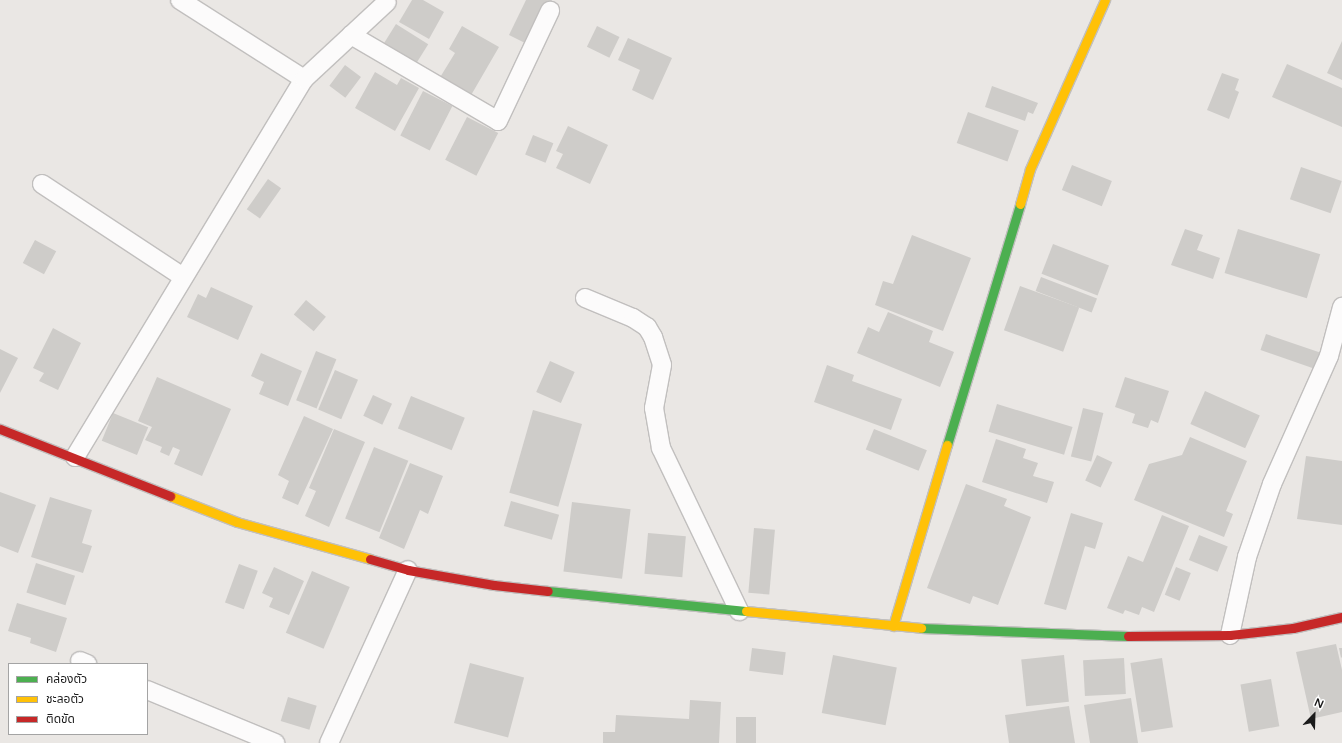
<!DOCTYPE html>
<meta charset="utf-8">
<style>
body{margin:0}
#map{position:relative;width:1342px;height:743px;overflow:hidden;background:#eae7e4;font-family:"Varela Round","Noto Sans Thai",sans-serif}
div>[style]{position:absolute}
[style*='--x']{left:calc(var(--x)*1px);top:calc(var(--y)*1px);width:calc(var(--w)*1px);rotate:calc(var(--a)*1deg)}
.building>*{inset:0;background:#ceccc9;transform-origin:0 0}
.roads{filter:drop-shadow(1px 0 #c1bfbe) drop-shadow(-1px 0 #c1bfbe) drop-shadow(0 1px #c1bfbe) drop-shadow(0 -1px #c1bfbe)}
.street>*{height:18px;margin:-9px;padding:0 9px;transform-origin:9px;border-radius:9px;background:#fcfbfb}
.fast>*{height:9px;margin:-4.5px;padding:0 4.5px;transform-origin:4.5px;border-radius:4.5px;background:#4caf50}
.slow>*{height:9px;margin:-4.5px;padding:0 4.5px;transform-origin:4.5px;border-radius:4.5px;background:#ffc107}
.jam>*{height:9px;margin:-4.5px;padding:0 4.5px;transform-origin:4.5px;border-radius:4.5px;background:#c62828}
span{translate:-50% -50%;white-space:nowrap;text-align:center;line-height:1.15;-webkit-text-stroke:4px #fff;paint-order:stroke}
.legend{position:absolute;left:8px;top:663px;width:140px;height:72px;box-sizing:border-box;background:#fff;border:1px solid #a4a4a4;margin:0;padding:5px 7px;list-style:none;font-size:12px;color:#1b1b1b}
.legend li{display:flex;align-items:center;gap:8px;height:20px}
.legend b{width:20px;border:1px solid #a4a4a4}
.north{position:absolute;left:1294px;top:695px;width:40px;height:40px;-webkit-text-stroke:3px #fff;paint-order:stroke;rotate:23deg;font-size:11px;font-weight:700;line-height:16px;text-align:center;color:#1b1b1b}
.north::after{content:'';display:block;margin:auto;width:14px;height:18px;background:#1b1b1b;clip-path:polygon(50% 0,100% 100%,50% 72%,0 100%)}
</style>
<div id="map">
<div class="building">
<div style="clip-path:polygon(412px 0,423px 0,444px 12px,429px 39px,399px 22px)"></div>
<div style="clip-path:polygon(526px 0,552px 0,529px 45px,509px 35px)"></div>
<div style="left:396px;top:24px;width:38px;height:23px;rotate:32deg"></div>
<div style="clip-path:polygon(462px 26px,499px 47px,470px 97px,439px 79px,455px 53px,449px 49px)"></div>
<div style="left:597px;top:26px;width:25px;height:23px;rotate:26deg"></div>
<div style="clip-path:polygon(628px 38px,672px 58px,653px 100px,632px 90px,640px 70px,618px 60px)"></div>
<div style="clip-path:polygon(1342px 41px,1342px 80px,1327px 73px)"></div>
<div style="clip-path:polygon(1287px 64px,1342px 88px,1342px 127px,1272px 97px)"></div>
<div style="left:345px;top:65px;width:20px;height:26px;rotate:37deg"></div>
<div style="clip-path:polygon(375px 72px,397px 85px,401px 78px,419px 88px,395px 131px,355px 108px)"></div>
<div style="clip-path:polygon(1222px 73px,1239px 79px,1235px 90px,1239px 92px,1229px 119px,1207px 110px)"></div>
<div style="clip-path:polygon(992px 86px,1038px 103px,1033px 114px,1028px 112px,1025px 121px,985px 107px)"></div>
<div style="left:423px;top:91px;width:33px;height:50px;rotate:27deg"></div>
<div style="left:968px;top:112px;width:54px;height:33px;rotate:20deg"></div>
<div style="left:467px;top:117px;width:35px;height:48px;rotate:27deg"></div>
<div style="clip-path:polygon(568px 126px,608px 145px,590px 184px,556px 168px,563px 154px,556px 151px)"></div>
<div style="left:533px;top:135px;width:22px;height:21px;rotate:22deg"></div>
<div style="left:1072px;top:165px;width:43px;height:27px;rotate:22deg"></div>
<div style="left:1301px;top:167px;width:43px;height:34px;rotate:19deg"></div>
<div style="left:268px;top:179px;width:16px;height:37px;rotate:35deg"></div>
<div style="clip-path:polygon(1185px 229px,1203px 235px,1197px 250px,1220px 258px,1213px 279px,1171px 265px)"></div>
<div style="left:1238px;top:229px;width:86px;height:46px;rotate:17deg"></div>
<div style="clip-path:polygon(912px 235px,971px 258px,943px 331px,875px 305px,883px 281px,893px 284px)"></div>
<div style="left:35px;top:240px;width:24px;height:26px;rotate:28deg"></div>
<div style="left:1053px;top:244px;width:60px;height:32px;rotate:21deg"></div>
<div style="left:1041px;top:277px;width:60px;height:15px;rotate:21deg"></div>
<div style="left:1020px;top:286px;width:63px;height:47px;rotate:20deg"></div>
<div style="clip-path:polygon(211px 287px,253px 306px,238px 340px,187px 317px,198px 294px,206px 298px)"></div>
<div style="left:306px;top:300px;width:26px;height:19px;rotate:40deg"></div>
<div style="clip-path:polygon(888px 312px,933px 331px,929px 342px,954px 352px,940px 387px,857px 353px,868px 327px,879px 332px)"></div>
<div style="clip-path:polygon(53px 328px,81px 343px,58px 390px,39px 381px,44px 373px,33px 368px)"></div>
<div style="left:1266px;top:334px;width:61px;height:17px;rotate:19deg"></div>
<div style="clip-path:polygon(0 349px,18px 358px,0 393px)"></div>
<div style="left:316px;top:351px;width:22px;height:53px;rotate:22deg"></div>
<div style="clip-path:polygon(261px 353px,302px 371px,288px 406px,259px 394px,264px 382px,251px 376px)"></div>
<div style="left:550px;top:361px;width:27px;height:34px;rotate:24deg"></div>
<div style="clip-path:polygon(827px 365px,854px 375px,852px 381px,902px 399px,891px 430px,814px 402px)"></div>
<div style="left:335px;top:370px;width:25px;height:43px;rotate:23deg"></div>
<div style="clip-path:polygon(157px 377px,231px 409px,202px 476px,174px 464px,180px 450px,173px 447px,169px 456px,160px 452px,162px 447px,145px 440px,152px 427px,138px 421px)"></div>
<div style="clip-path:polygon(1125px 377px,1169px 391px,1158px 423px,1151px 420px,1148px 428px,1132px 423px,1135px 414px,1115px 407px)"></div>
<div style="left:1205px;top:391px;width:60px;height:36px;rotate:24deg"></div>
<div style="left:373px;top:395px;width:21px;height:23px;rotate:25deg"></div>
<div style="left:411px;top:396px;width:58px;height:35px;rotate:22deg"></div>
<div style="left:997px;top:404px;width:79px;height:29px;rotate:17deg"></div>
<div style="left:1083px;top:408px;width:21px;height:50px;rotate:14deg"></div>
<div style="left:533px;top:410px;width:51px;height:86px;rotate:16deg"></div>
<div style="left:113px;top:413px;width:38px;height:30px;rotate:22deg"></div>
<div style="clip-path:polygon(304px 416px,333px 429px,298px 505px,282px 498px,289px 481px,278px 475px)"></div>
<div style="clip-path:polygon(334px 429px,365px 442px,329px 527px,305px 516px,316px 491px,309px 488px)"></div>
<div style="left:874px;top:429px;width:57px;height:22px;rotate:22deg"></div>
<div style="clip-path:polygon(1190px 437px,1247px 461px,1226px 511px,1233px 514px,1224px 537px,1134px 500px,1149px 464px,1182px 455px)"></div>
<div style="clip-path:polygon(996px 439px,1026px 449px,1023px 458px,1038px 463px,1033px 476px,1054px 482px,1047px 503px,982px 482px)"></div>
<div style="left:374px;top:447px;width:37px;height:77px;rotate:22deg"></div>
<div style="left:1097px;top:455px;width:17px;height:28px;rotate:25deg"></div>
<div style="clip-path:polygon(1306px 456px,1342px 461px,1342px 525px,1297px 519px)"></div>
<div style="clip-path:polygon(410px 463px,443px 476px,428px 514px,420px 510px,404px 549px,379px 538px)"></div>
<div style="clip-path:polygon(966px 484px,1007px 499px,1004px 506px,1031px 517px,998px 605px,973px 596px,970px 604px,927px 588px)"></div>
<div style="clip-path:polygon(0 492px,36px 505px,18px 553px,0 546px)"></div>
<div style="clip-path:polygon(50px 497px,92px 510px,82px 543px,92px 546px,83px 573px,31px 557px)"></div>
<div style="left:511px;top:501px;width:50px;height:26px;rotate:16deg"></div>
<div style="left:572px;top:502px;width:59px;height:70px;rotate:7deg"></div>
<div style="clip-path:polygon(1071px 513px,1103px 523px,1095px 549px,1085px 546px,1066px 610px,1044px 604px)"></div>
<div style="clip-path:polygon(1162px 515px,1189px 526px,1154px 612px,1142px 607px,1139px 615px,1125px 610px,1123px 614px,1107px 608px,1128px 556px,1143px 562px)"></div>
<div style="left:754px;top:528px;width:21px;height:65px;rotate:5deg"></div>
<div style="left:648px;top:533px;width:38px;height:41px;rotate:5deg"></div>
<div style="left:1199px;top:535px;width:31px;height:27px;rotate:22deg"></div>
<div style="left:36px;top:563px;width:41px;height:31px;rotate:18deg"></div>
<div style="left:239px;top:564px;width:20px;height:41px;rotate:20deg"></div>
<div style="clip-path:polygon(274px 567px,304px 581px,289px 615px,269px 607px,273px 598px,262px 593px)"></div>
<div style="left:1176px;top:567px;width:16px;height:30px;rotate:22deg"></div>
<div style="left:312px;top:571px;width:41px;height:67px;rotate:23deg"></div>
<div style="clip-path:polygon(17px 603px,67px 618px,56px 652px,30px 643px,31px 638px,8px 631px)"></div>
<div style="clip-path:polygon(1336px 644px,1342px 670px,1342px 712px,1311px 719px,1296px 652px)"></div>
<div style="left:752px;top:648px;width:34px;height:23px;rotate:7deg"></div>
<div style="clip-path:polygon(1339px 648px,1342px 648px,1342px 657px,1341px 658px)"></div>
<div style="left:833px;top:655px;width:65px;height:59px;rotate:11deg"></div>
<div style="left:1064px;top:655px;width:47px;height:43px;rotate:84deg"></div>
<div style="left:1124px;top:658px;width:36px;height:41px;rotate:87deg"></div>
<div style="left:1162px;top:658px;width:70px;height:32px;rotate:81deg"></div>
<div style="left:470px;top:663px;width:56px;height:62px;rotate:15deg"></div>
<div style="left:1271px;top:679px;width:48px;height:31px;rotate:80deg"></div>
<div style="left:288px;top:697px;width:30px;height:25px;rotate:17deg"></div>
<div style="clip-path:polygon(1131px 698px,1138px 743px,1090px 743px,1084px 705px)"></div>
<div style="clip-path:polygon(690px 700px,721px 702px,719px 743px,603px 743px,603px 732px,615px 732px,616px 715px,689px 719px)"></div>
<div style="clip-path:polygon(1069px 706px,1075px 743px,1009px 743px,1005px 715px)"></div>
<div style="left:736px;top:717px;width:20px;height:26px"></div>
</div>
<div class="roads">
<div class="street">
<div style="--x:180;--y:0;--w:147;--a:32.5"></div>
<div style="--x:351;--y:35;--w:170;--a:30.3"></div>
<div style="--x:498;--y:121;--w:122;--a:-64.7"></div>
<div style="--x:42;--y:184;--w:169;--a:33.4"></div>
<div style="--x:585;--y:298;--w:52;--a:22.6"></div>
<div style="--x:633;--y:318;--w:17;--a:33"></div>
<div style="--x:647;--y:327;--w:12;--a:59"></div>
<div style="--x:653;--y:337;--w:29;--a:72"></div>
<div style="--x:662;--y:365;--w:44;--a:100.5"></div>
<div style="--x:654;--y:408;--w:41;--a:80.1"></div>
<div style="--x:661;--y:448;--w:181;--a:64.4"></div>
<div style="--x:75;--y:457;--w:442;--a:-58.8"></div>
<div style="--x:304;--y:79;--w:113;--a:-42.9"></div>
<div style="--x:1230;--y:635;--w:80;--a:-77.7"></div>
<div style="--x:1247;--y:557;--w:77;--a:-71.1"></div>
<div style="--x:1272;--y:484;--w:140;--a:-66"></div>
<div style="--x:1329;--y:356;--w:51;--a:-75.1"></div>
<div style="--x:80;--y:661;--w:8;--a:23"></div>
<div style="--x:147;--y:690;--w:139;--a:22.5"></div>
<div style="--x:329;--y:743;--w:190;--a:-65.5"></div>
</div>
<div class="fast">
<div style="--x:947;--y:445;--w:252;--a:-73.1"></div>
<div style="--x:548;--y:591;--w:199;--a:5.8"></div>
<div style="--x:921;--y:628;--w:207;--a:2.2"></div>
</div>
<div class="slow">
<div style="--x:1020;--y:204;--w:36;--a:-74"></div>
<div style="--x:1030;--y:169;--w:185;--a:-66.1"></div>
<div style="--x:170;--y:496;--w:72;--a:21.2"></div>
<div style="--x:237;--y:522;--w:138;--a:15.5"></div>
<div style="--x:746;--y:611;--w:176;--a:5.5"></div>
<div style="--x:893;--y:626;--w:189;--a:-73.4"></div>
</div>
<div class="jam">
<div style="--x:0;--y:429;--w:183;--a:21.5"></div>
<div style="--x:370;--y:559;--w:40;--a:16"></div>
<div style="--x:408;--y:570;--w:87;--a:9.9"></div>
<div style="--x:494;--y:585;--w:54;--a:6.3"></div>
<div style="--x:1128;--y:636;--w:102;--a:-0.6"></div>
<div style="--x:1230;--y:635;--w:63;--a:-6.3"></div>
<div style="--x:1293;--y:628;--w:50;--a:-12.7"></div>
</div>
</div>
<ul class="legend">
<li><b style="height:5px;background:#4caf50"></b>คล่องตัว</li>
<li><b style="height:5px;background:#ffc107"></b>ชะลอตัว</li>
<li><b style="height:5px;background:#c62828"></b>ติดขัด</li>
</ul>
<div class="north">N</div>
</div>
